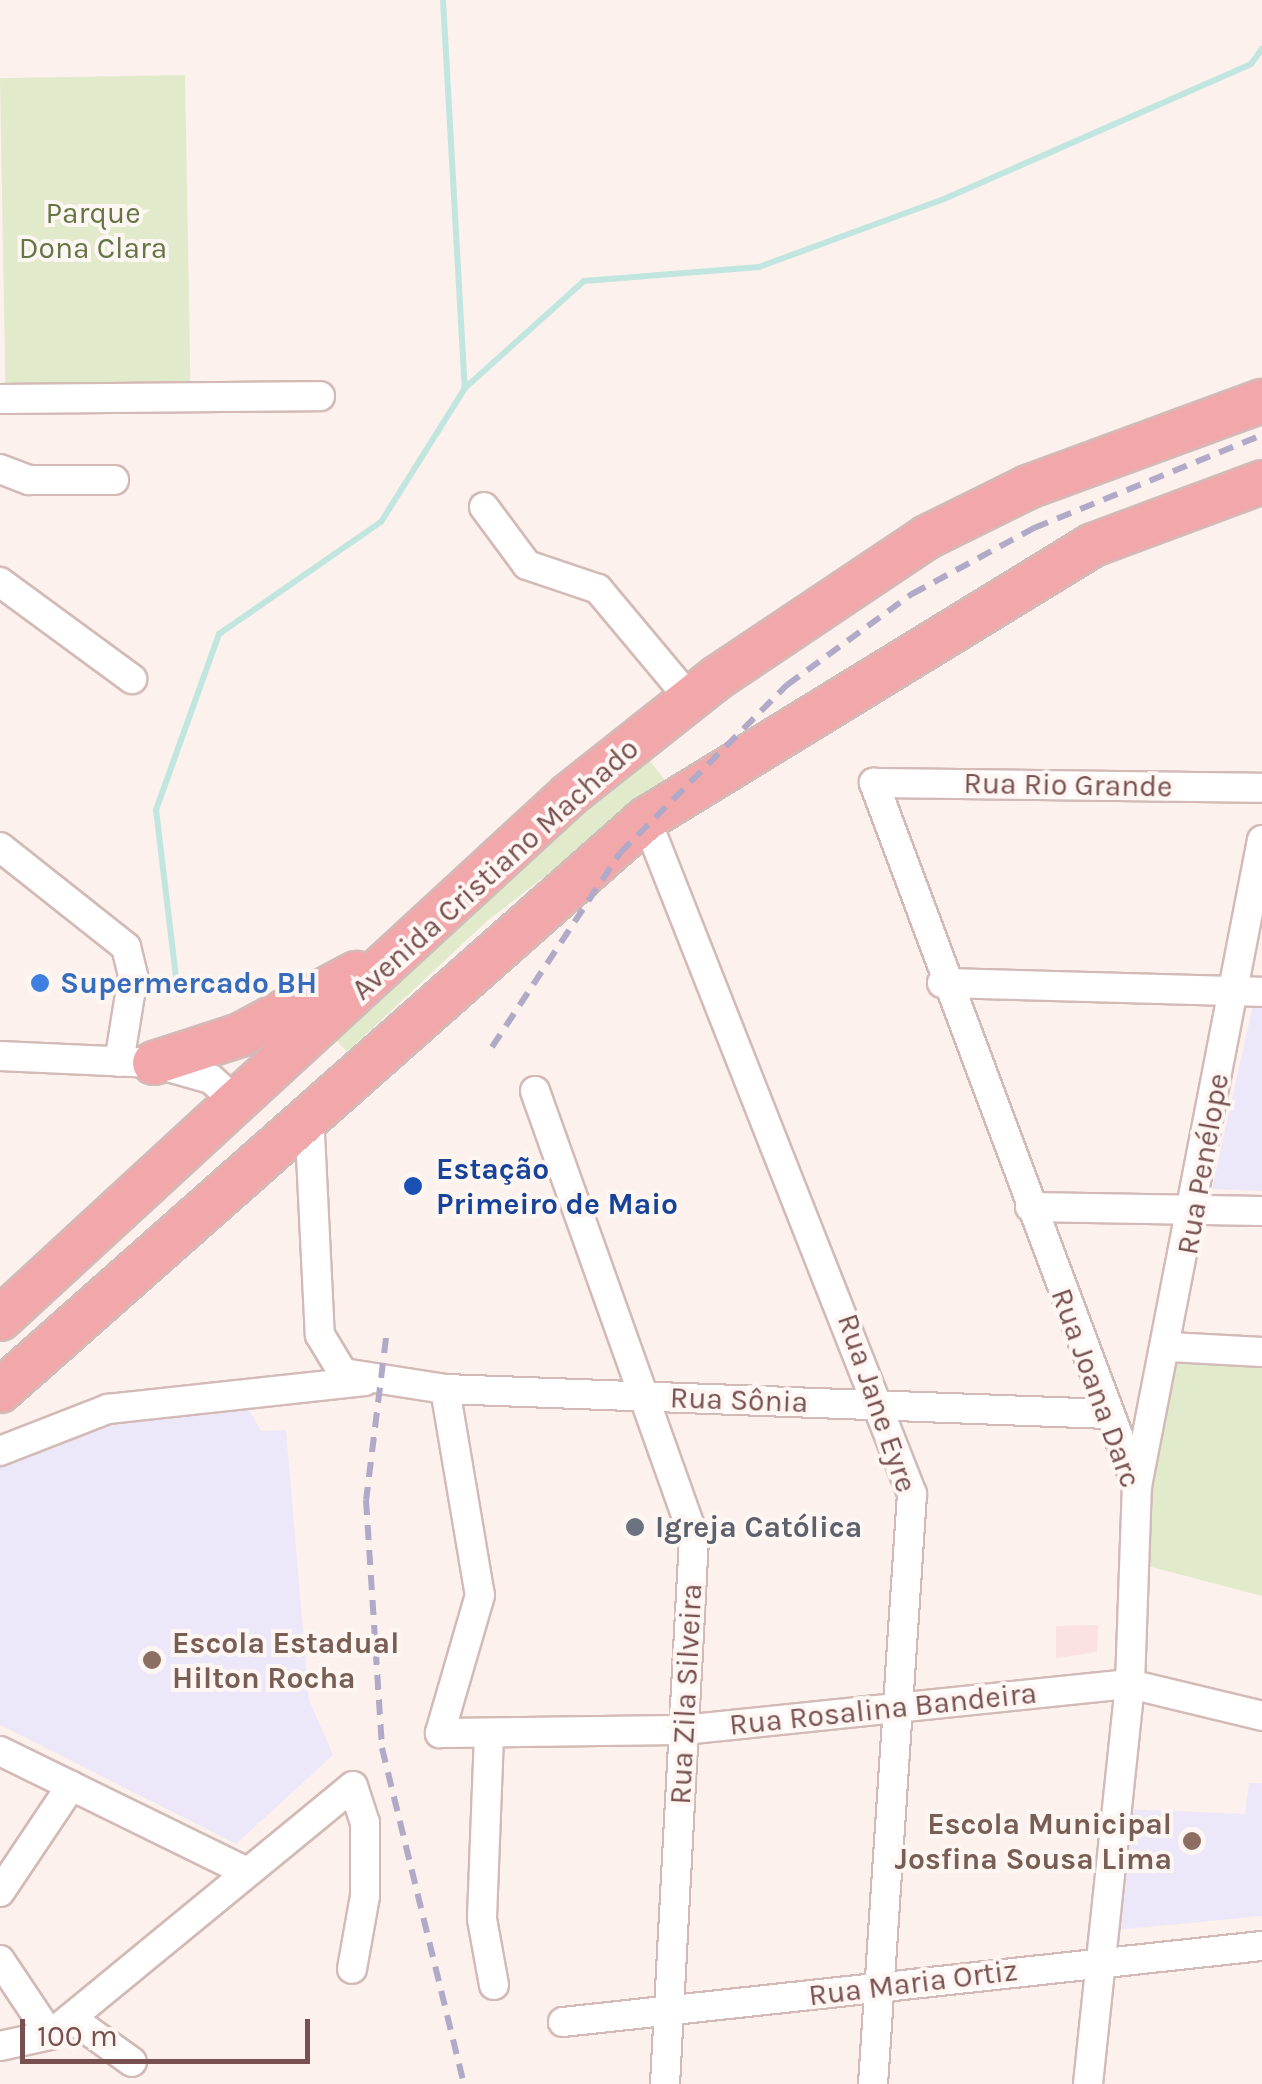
<!DOCTYPE html>
<meta charset="utf-8">
<style>
body{margin:0}
#map{position:relative;width:1262px;height:2084px;overflow:hidden;background:#fcf1ec;font-family:Karla,sans-serif}
div>[style]{position:absolute}
[style*='--x']{left:calc(var(--x)*1px);top:calc(var(--y)*1px);width:calc(var(--w)*1px);rotate:calc(var(--a)*1deg)}
.commercial>*{inset:0;background:#fbe1e1}
.education>*{inset:0;background:#ede8f9}
.green>*{inset:0;background:#e1eaca;transform-origin:0 0}
.stream>*{height:6px;margin:-3px;padding:0 3px;transform-origin:3px;border-radius:3px;background:#c1e6df}
.roads{filter:drop-shadow(2px 0 #d3bab7) drop-shadow(-2px 0 #d3bab7) drop-shadow(0 2px #d3bab7) drop-shadow(0 -2px #d3bab7)}
.minor>*{height:28px;margin:-14px;padding:0 14px;transform-origin:14px;border-radius:14px;background:#fff}
.highway>*{height:42px;margin:-21px;padding:0 21px;transform-origin:21px;border-radius:21px;background:#f2a7ab}
.rail>*{height:6px;margin-top:-3px;transform-origin:0;background:repeating-linear-gradient(90deg,#b0a9c7 0 15px,transparent 0 25px)}
.dots>*{width:28px;height:28px;translate:-50% -50%;box-sizing:border-box;border:5px solid #fef6f3;border-radius:50%}
span{translate:-50% -50%;white-space:nowrap;text-align:center;line-height:1.15;-webkit-text-stroke:8px #fef6f3;paint-order:stroke}
.park-label{font-size:30px;color:#637644}
.street-label{font-size:30px;color:#77504f}
.shop-label{font-size:30px;color:#366cbe;font-weight:700}
.left{translate:0 -50%;text-align:left}
.transit-label{font-size:30px;color:#164399;font-weight:700}
.worship-label{font-size:30px;color:#5b616d;font-weight:700}
.education-label{font-size:30px;color:#785e54;font-weight:700}
.right{translate:-100% -50%;text-align:right}
.scale{position:absolute;left:20px;top:2019px;width:290px;height:45px;box-sizing:border-box;border:5px solid #77504f;border-top:0;padding-left:12px;font-size:30px;line-height:35px;white-space:nowrap;color:#77504f;-webkit-text-stroke:8px #fef6f3;paint-order:stroke}
</style>
<div id="map">
<div class="commercial">
<div style="clip-path:polygon(1098px 1625px,1097px 1652px,1056px 1658px,1056px 1626px)"></div>
</div>
<div class="education">
<div style="clip-path:polygon(1253px 1005px,1262px 1005px,1262px 1191px,1212px 1189px)"></div>
<div style="clip-path:polygon(246px 1404px,261px 1431px,286px 1430px,309px 1700px,333px 1755px,236px 1844px,0 1725px,0 1458px,111px 1421px)"></div>
<div style="clip-path:polygon(1249px 1783px,1262px 1783px,1262px 1916px,1116px 1930px,1124px 1809px,1245px 1814px)"></div>
</div>
<div class="green">
<div style="left:185px;top:75px;width:307px;height:185px;rotate:89deg"></div>
<div style="clip-path:polygon(647px 757px,666px 782px,487px 921px,347px 1052px,332px 1035px,485px 886px)"></div>
<div style="clip-path:polygon(1179px 1352px,1262px 1356px,1262px 1596px,1144px 1565px,1149px 1484px)"></div>
</div>
<div class="stream">
<div style="--x:443;--y:0;--w:389;--a:86.8"></div>
<div style="--x:178;--y:994;--w:185;--a:-96.8"></div>
<div style="--x:156;--y:810;--w:187;--a:-70.3"></div>
<div style="--x:219;--y:634;--w:197;--a:-34.7"></div>
<div style="--x:381;--y:522;--w:158;--a:-57.9"></div>
<div style="--x:465;--y:388;--w:160;--a:-42"></div>
<div style="--x:584;--y:281;--w:176;--a:-4.6"></div>
<div style="--x:759;--y:267;--w:197;--a:-20.2"></div>
<div style="--x:944;--y:199;--w:335;--a:-23.7"></div>
<div style="--x:1251;--y:64;--w:19;--a:-54"></div>
</div>
<div class="roads">
<div class="minor">
<div style="--x:0;--y:399;--w:320;--a:-0.5"></div>
<div style="--x:0;--y:469;--w:31;--a:21"></div>
<div style="--x:29;--y:480;--w:85;--a:0"></div>
<div style="--x:484;--y:507;--w:72;--a:53.4"></div>
<div style="--x:527;--y:565;--w:75;--a:18.7"></div>
<div style="--x:598;--y:589;--w:143;--a:50.1"></div>
<div style="--x:0;--y:582;--w:164;--a:36.3"></div>
<div style="--x:646;--y:819;--w:726;--a:68.49"></div>
<div style="--x:912;--y:1494;--w:591;--a:93.78"></div>
<div style="--x:0;--y:847;--w:161;--a:38.4"></div>
<div style="--x:126;--y:947;--w:30;--a:76"></div>
<div style="--x:133;--y:976;--w:87;--a:99.2"></div>
<div style="--x:942;--y:983;--w:320;--a:1.6"></div>
<div style="--x:0;--y:1056;--w:154;--a:2.6"></div>
<div style="--x:154;--y:1063;--w:59;--a:15.7"></div>
<div style="--x:211;--y:1079;--w:36;--a:42"></div>
<div style="--x:535;--y:1091;--w:474;--a:70.4"></div>
<div style="--x:694;--y:1538;--w:547;--a:93.04"></div>
<div style="--x:309;--y:1114;--w:221;--a:87.2"></div>
<div style="--x:320;--y:1335;--w:44;--a:58.8"></div>
<div style="--x:343;--y:1373;--w:103;--a:8.9"></div>
<div style="--x:445;--y:1389;--w:662;--a:2.16"></div>
<div style="--x:1030;--y:1207;--w:232;--a:1"></div>
<div style="--x:1170;--y:1347;--w:92;--a:3.1"></div>
<div style="--x:445;--y:1389;--w:209;--a:80.4"></div>
<div style="--x:480;--y:1595;--w:144;--a:106.2"></div>
<div style="--x:440;--y:1733;--w:243;--a:-0.7"></div>
<div style="--x:683;--y:1730;--w:449;--a:-5.9"></div>
<div style="--x:1130;--y:1684;--w:136;--a:13.6"></div>
<div style="--x:0;--y:1451;--w:116;--a:-21.3"></div>
<div style="--x:108;--y:1409;--w:258;--a:-6.2"></div>
<div style="--x:1137;--y:1486;--w:658;--a:-79.05"></div>
<div style="--x:489;--y:1735;--w:184;--a:92.2"></div>
<div style="--x:482;--y:1919;--w:67;--a:79.7"></div>
<div style="--x:0;--y:1751;--w:273;--a:26.1"></div>
<div style="--x:0;--y:1892;--w:128;--a:-56.2"></div>
<div style="--x:0;--y:1960;--w:90;--a:56.3"></div>
<div style="--x:71;--y:2018;--w:75;--a:35.8"></div>
<div style="--x:563;--y:2022;--w:703;--a:-6.21"></div>
<div style="--x:0;--y:2046;--w:51;--a:-12.4"></div>
<div style="--x:50;--y:2035;--w:392;--a:-39.4"></div>
<div style="--x:353;--y:1786;--w:39;--a:72"></div>
<div style="--x:365;--y:1823;--w:73;--a:90"></div>
<div style="--x:365;--y:1896;--w:74;--a:100.1"></div>
<div style="--x:1088;--y:2084;--w:402;--a:-84"></div>
<div style="--x:1130;--y:1684;--w:198;--a:-88"></div>
<div style="--x:1137;--y:1486;--w:751;--a:-110.51"></div>
<div style="--x:874;--y:783;--w:388;--a:0.7"></div>
</div>
<div class="highway">
<div style="--x:154;--y:1063;--w:90;--a:-18"></div>
<div style="--x:240;--y:1035;--w:132;--a:-28.1"></div>
<div style="--x:0;--y:1319;--w:774;--a:-42.64"></div>
<div style="--x:569;--y:795;--w:190;--a:-38.4"></div>
<div style="--x:718;--y:677;--w:252;--a:-33.8"></div>
<div style="--x:927;--y:537;--w:113;--a:-26.3"></div>
<div style="--x:1028;--y:487;--w:249;--a:-20.2"></div>
<div style="--x:0;--y:1391;--w:863;--a:-41.52"></div>
<div style="--x:646;--y:819;--w:524;--a:-31.51"></div>
<div style="--x:1093;--y:545;--w:180;--a:-20.4"></div>
</div>
</div>
<div class="rail">
<div style="--x:492;--y:1047;--w:232;--a:-56.6"></div>
<div style="--x:620;--y:853;--w:237;--a:-45.2"></div>
<div style="--x:787;--y:685;--w:155;--a:-36.1"></div>
<div style="--x:912;--y:594;--w:139;--a:-28.4"></div>
<div style="--x:1034;--y:528;--w:246;--a:-22.2"></div>
<div style="--x:386;--y:1338;--w:163;--a:97"></div>
<div style="--x:366;--y:1500;--w:249;--a:86.3"></div>
<div style="--x:382;--y:1748;--w:346;--a:76.3"></div>
</div>
<div class="dots">
<div style="left:40px;top:983px;background:#3f7fe0"></div>
<div style="left:413px;top:1186px;background:#1a4fb4"></div>
<div style="left:635px;top:1527px;background:#6b7280"></div>
<div style="left:152px;top:1660px;background:#8d6e63"></div>
<div style="left:1192px;top:1841px;background:#8d6e63"></div>
</div>
<div class="park-label">
<span style="left:93px;top:230px">Parque<br>Dona Clara</span>
</div>
<div class="street-label">
<span style="left:1068px;top:785px;rotate:1deg">Rua Rio Grande</span>
<span style="left:495px;top:869px;rotate:-42deg">Avenida Cristiano Machado</span>
<span style="left:1203px;top:1164px;rotate:-80deg">Rua Penélope</span>
<span style="left:1096px;top:1388px;rotate:70deg">Rua Joana Darc</span>
<span style="left:739px;top:1400px;rotate:2deg">Rua Sônia</span>
<span style="left:877px;top:1403px;rotate:71deg">Rua Jane Eyre</span>
<span style="left:686px;top:1694px;rotate:-87deg">Rua Zila Silveira</span>
<span style="left:883px;top:1709px;rotate:-6deg">Rua Rosalina Bandeira</span>
<span style="left:913px;top:1983px;rotate:-7deg">Rua Maria Ortiz</span>
</div>
<div class="shop-label">
<span class="left" style="left:60px;top:983px">Supermercado BH</span>
</div>
<div class="transit-label">
<span class="left" style="left:436px;top:1186px">Estação<br>Primeiro de Maio</span>
</div>
<div class="worship-label">
<span class="left" style="left:655px;top:1527px">Igreja Católica</span>
</div>
<div class="education-label">
<span class="left" style="left:172px;top:1660px">Escola Estadual<br>Hilton Rocha</span>
<span class="right" style="left:1172px;top:1841px">Escola Municipal<br>Josfina Sousa Lima</span>
</div>
<div class="scale">100 m</div>
</div>
